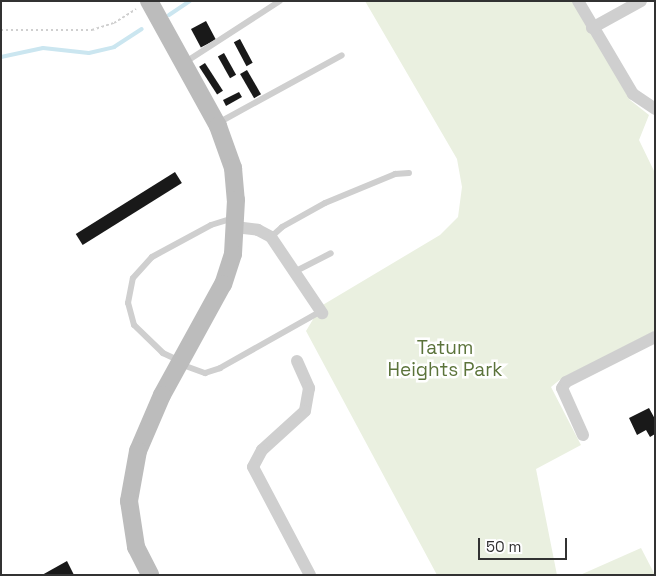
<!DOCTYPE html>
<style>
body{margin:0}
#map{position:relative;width:656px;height:576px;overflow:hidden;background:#fff;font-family:"Space Grotesk",sans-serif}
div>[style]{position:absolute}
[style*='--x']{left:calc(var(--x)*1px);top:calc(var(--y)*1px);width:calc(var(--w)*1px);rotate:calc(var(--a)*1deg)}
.green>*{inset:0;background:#eaf0e0}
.stream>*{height:4px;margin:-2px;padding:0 2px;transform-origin:2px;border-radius:2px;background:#cbe6f0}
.building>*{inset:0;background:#191919;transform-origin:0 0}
.path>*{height:2px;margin-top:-1px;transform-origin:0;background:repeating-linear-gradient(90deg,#cfcfcf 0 2.5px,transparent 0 5px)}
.lane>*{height:6px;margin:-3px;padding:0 3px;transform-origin:3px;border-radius:3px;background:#cfcfcf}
.street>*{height:12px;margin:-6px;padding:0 6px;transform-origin:6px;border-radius:6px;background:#cfcfcf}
.secondary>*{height:18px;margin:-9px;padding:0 9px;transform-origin:9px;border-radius:9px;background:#bcbcbc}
span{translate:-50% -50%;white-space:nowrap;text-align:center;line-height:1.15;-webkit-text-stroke:5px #fff;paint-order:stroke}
.park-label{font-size:19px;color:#5b733a}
.frame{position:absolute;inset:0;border:2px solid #323232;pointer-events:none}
.scale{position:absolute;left:478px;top:538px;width:89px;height:22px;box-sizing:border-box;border:2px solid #323232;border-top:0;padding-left:6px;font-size:15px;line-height:18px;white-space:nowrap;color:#323232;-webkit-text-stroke:4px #fff;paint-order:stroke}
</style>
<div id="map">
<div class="green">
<div style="clip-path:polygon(365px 1px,573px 1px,630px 100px,649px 115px,639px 140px,655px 173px,655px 331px,562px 378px,551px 387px,581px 445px,536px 469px,557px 575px,437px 575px,306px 331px,321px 306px,440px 235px,458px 217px,462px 187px,457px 159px)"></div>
<div style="clip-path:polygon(641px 548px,655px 575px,580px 575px)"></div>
</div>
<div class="stream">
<div style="--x:169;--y:15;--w:25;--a:-34"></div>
<div style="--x:1;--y:57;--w:43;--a:-12.1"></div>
<div style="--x:43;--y:48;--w:46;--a:6.2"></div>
<div style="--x:89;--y:53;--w:26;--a:-13"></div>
<div style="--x:114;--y:47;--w:33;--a:-33"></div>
</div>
<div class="building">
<div style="left:206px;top:21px;width:21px;height:17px;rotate:62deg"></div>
<div style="left:240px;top:39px;width:27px;height:7px;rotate:62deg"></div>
<div style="left:224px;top:53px;width:25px;height:7px;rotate:61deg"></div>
<div style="left:205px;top:63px;width:33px;height:7px;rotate:57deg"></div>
<div style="left:247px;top:70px;width:28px;height:8px;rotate:60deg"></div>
<div style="clip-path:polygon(239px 92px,242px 97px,226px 106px,223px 100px)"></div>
<div style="left:175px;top:172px;width:13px;height:117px;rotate:58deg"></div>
<div style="clip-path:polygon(649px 408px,655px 419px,655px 434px,650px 437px,646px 430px,637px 435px,629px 418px)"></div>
<div style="clip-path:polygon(67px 561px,74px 575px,42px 575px)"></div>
</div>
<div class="path">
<div style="--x:1;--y:30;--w:91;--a:0"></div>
<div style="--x:92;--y:30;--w:23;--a:-18"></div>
<div style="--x:114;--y:23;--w:26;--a:-32"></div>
</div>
<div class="lane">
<div style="--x:184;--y:63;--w:114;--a:-32.9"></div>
<div style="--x:218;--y:123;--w:141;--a:-28.7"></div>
<div style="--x:271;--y:237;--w:15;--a:-42"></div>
<div style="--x:282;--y:227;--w:49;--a:-29.2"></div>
<div style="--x:325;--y:203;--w:76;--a:-22.5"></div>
<div style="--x:395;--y:174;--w:14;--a:-4"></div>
<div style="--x:296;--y:271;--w:39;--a:-27"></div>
<div style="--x:180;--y:361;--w:19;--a:-155"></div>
<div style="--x:163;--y:353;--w:40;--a:-136"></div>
<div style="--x:134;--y:325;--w:23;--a:-105"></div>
<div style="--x:128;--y:303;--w:25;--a:-79"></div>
<div style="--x:133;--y:278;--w:28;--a:-48"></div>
<div style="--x:152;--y:257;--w:67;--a:-28.5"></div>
<div style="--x:211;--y:225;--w:24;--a:-17"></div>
<div style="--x:180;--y:364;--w:27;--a:20"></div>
<div style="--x:205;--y:373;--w:16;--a:-18"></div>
<div style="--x:220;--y:368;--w:116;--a:-29.4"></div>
</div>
<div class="street">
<div style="--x:578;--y:1;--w:108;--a:59.4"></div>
<div style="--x:633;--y:94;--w:27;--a:34"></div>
<div style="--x:592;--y:28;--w:56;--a:-28.9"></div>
<div style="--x:235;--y:227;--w:23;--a:7"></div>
<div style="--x:258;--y:230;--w:15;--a:28"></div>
<div style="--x:271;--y:237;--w:92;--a:56.1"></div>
<div style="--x:297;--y:361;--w:30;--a:66"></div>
<div style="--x:309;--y:388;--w:23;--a:100"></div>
<div style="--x:305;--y:411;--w:58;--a:137.8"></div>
<div style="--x:262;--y:450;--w:19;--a:118"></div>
<div style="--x:253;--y:467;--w:122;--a:62.2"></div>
<div style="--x:583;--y:435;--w:51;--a:-114.1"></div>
<div style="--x:562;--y:388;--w:7;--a:-56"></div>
<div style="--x:566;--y:382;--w:100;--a:-26.8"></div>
</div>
<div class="secondary">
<div style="--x:149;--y:1;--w:143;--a:61.1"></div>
<div style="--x:218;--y:126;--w:45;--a:70.3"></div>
<div style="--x:233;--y:168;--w:32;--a:85"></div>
<div style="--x:236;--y:200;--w:54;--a:93.2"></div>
<div style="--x:233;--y:254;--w:32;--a:108"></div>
<div style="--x:223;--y:284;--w:127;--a:118.8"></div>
<div style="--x:162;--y:395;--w:61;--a:113.2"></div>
<div style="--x:138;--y:451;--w:51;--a:100.2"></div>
<div style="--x:129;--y:501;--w:47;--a:81.3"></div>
<div style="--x:136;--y:547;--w:31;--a:63"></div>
</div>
<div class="park-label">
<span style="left:445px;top:359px">Tatum<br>Heights Park</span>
</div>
<div class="frame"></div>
<div class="scale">50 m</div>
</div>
